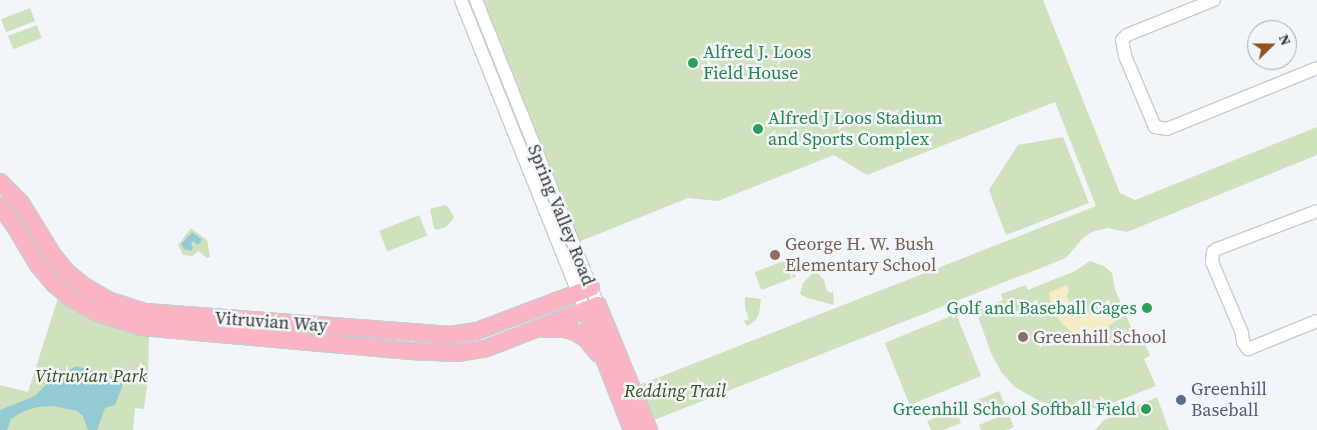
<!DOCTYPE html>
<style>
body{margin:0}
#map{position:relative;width:1317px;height:430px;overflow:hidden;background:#f2f6fa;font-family:"Source Serif 4",serif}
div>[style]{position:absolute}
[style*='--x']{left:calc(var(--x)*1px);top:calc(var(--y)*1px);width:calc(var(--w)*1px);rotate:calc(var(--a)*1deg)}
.green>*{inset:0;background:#d0e1bd;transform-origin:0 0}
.sand>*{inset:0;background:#f6ecc6}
.water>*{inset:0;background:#93cad4}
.roads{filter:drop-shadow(1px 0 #c9cdd1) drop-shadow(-1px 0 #c9cdd1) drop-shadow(0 1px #c9cdd1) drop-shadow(0 -1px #c9cdd1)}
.minor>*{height:12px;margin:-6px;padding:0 6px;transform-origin:6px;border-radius:6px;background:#fff}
.major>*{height:16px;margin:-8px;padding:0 8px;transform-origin:8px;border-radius:8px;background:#fab4c2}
.dots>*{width:14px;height:14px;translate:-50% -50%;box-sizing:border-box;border:2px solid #f2f6fa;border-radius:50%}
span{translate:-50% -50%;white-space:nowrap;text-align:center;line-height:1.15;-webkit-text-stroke:5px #f2f6fa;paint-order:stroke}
.leisure-label{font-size:18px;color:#27864d}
.left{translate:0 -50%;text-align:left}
.right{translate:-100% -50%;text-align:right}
.street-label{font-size:18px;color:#353638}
.education-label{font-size:18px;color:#785e54}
.park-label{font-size:18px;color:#374e14;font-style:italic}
.service-label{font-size:18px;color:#4e5e75}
.north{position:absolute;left:1247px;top:20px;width:50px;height:50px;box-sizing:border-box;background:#f2f6fa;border:1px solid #a6a9ac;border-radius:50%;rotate:68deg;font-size:14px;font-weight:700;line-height:20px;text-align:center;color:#353638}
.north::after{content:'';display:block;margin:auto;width:18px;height:22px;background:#93531c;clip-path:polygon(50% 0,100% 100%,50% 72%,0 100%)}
</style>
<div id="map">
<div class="green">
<div style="clip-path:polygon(480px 0,1043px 0,1120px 193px,1135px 200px,1317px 127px,1317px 155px,1127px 232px,1108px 228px,1094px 231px,1084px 237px,1066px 258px,654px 420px,639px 385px,1096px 206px,1055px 102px,867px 175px,834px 155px,718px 201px,688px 198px,576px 243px)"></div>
<div style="left:30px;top:8px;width:14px;height:31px;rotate:69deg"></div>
<div style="left:37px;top:25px;width:14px;height:31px;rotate:69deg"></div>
<div style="clip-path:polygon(1063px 137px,1089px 203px,1006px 235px,989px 190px,1018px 145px)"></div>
<div style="clip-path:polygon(445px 205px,449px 208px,454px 218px,446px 227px,437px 230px,434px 228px,430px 209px)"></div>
<div style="left:419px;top:215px;width:22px;height:43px;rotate:68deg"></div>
<div style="clip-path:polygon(191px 228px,207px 240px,210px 257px,207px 258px,198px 251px,193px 256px,183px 255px,178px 245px)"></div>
<div style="left:789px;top:259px;width:19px;height:37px;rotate:69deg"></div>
<div style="clip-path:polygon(1090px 261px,1104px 266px,1112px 273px,1115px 289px,1134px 334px,1140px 332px,1150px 356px,1144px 359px,1156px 386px,1110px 404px,1087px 410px,1041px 402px,1015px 387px,1001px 372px,991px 353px,976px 311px,1003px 300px,1001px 294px,1026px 285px,1028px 290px,1075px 271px)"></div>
<div style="clip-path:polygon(815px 270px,824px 280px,827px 291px,831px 293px,833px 290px,834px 305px,807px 298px,800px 294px,803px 283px)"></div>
<div style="clip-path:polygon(745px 297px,761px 299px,759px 314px,755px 321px,747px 326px,744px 321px,749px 319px,745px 309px)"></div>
<div style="clip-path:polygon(58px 298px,68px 306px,149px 334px,148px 379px,144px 409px,135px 408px,133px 430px,0 430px,0 385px,28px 392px)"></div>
<div style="left:956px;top:314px;width:67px;height:77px;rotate:68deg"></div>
<div style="left:999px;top:391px;width:15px;height:30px;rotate:67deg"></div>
<div style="clip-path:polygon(1157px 397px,1169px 430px,1095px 430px,1104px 420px)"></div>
<div style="clip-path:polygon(956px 409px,961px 423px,943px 430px,931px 430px,927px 421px)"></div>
<div style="clip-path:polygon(1008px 413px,1014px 427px,1006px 430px,981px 430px,979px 425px)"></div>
</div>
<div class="sand">
<div style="clip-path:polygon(1067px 285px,1069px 291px,1067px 296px,1075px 317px,1080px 318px,1100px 311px,1107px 303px,1115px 321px,1113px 323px,1100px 332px,1086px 334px,1072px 332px,1063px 325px,1052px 310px,1049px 294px,1050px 292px)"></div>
</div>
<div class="water">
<div style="clip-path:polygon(192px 232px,202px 240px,198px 245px,193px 241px,191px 244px,193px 248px,191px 251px,184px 249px,181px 244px)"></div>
<div style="clip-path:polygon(76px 366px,117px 378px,116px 381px,123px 384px,115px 405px,105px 408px,97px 430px,88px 430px,83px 416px,77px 411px,53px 406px,38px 407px,24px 411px,11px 419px,7px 430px,0 430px,0 410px,35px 396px,60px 370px,68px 371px)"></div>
</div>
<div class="roads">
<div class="minor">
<div style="--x:461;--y:0;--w:334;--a:68.2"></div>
<div style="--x:476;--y:0;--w:328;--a:68.2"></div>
<div style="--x:1214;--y:0;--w:94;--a:158.1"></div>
<div style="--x:1127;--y:35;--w:7;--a:135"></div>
<div style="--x:1122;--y:40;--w:16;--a:79"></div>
<div style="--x:1125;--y:56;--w:77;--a:67.1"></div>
<div style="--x:1155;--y:127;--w:12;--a:9"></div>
<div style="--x:1167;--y:129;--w:162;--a:-22.1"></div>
<div style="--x:1317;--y:211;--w:107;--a:159.2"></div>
<div style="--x:1217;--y:249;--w:5;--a:143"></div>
<div style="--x:1213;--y:252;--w:10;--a:96"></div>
<div style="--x:1212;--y:262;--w:77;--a:67.1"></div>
<div style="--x:1242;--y:333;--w:9;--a:84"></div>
<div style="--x:1243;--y:342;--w:9;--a:54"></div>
<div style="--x:1248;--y:349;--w:74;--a:-22.1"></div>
</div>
<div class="major">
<div style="--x:0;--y:182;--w:30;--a:45"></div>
<div style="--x:21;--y:203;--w:61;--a:58.4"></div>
<div style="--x:53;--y:255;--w:22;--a:51"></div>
<div style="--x:67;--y:272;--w:22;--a:39"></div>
<div style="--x:84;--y:286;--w:28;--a:30"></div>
<div style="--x:108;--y:300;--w:40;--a:18"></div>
<div style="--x:146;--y:312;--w:306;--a:4.3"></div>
<div style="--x:451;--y:335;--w:26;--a:-9"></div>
<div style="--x:477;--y:331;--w:122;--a:-20.7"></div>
<div style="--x:0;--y:206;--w:24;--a:54"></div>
<div style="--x:14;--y:225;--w:47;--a:59"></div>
<div style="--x:38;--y:265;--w:25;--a:50"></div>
<div style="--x:54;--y:284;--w:23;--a:40"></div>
<div style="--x:72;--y:299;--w:29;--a:29"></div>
<div style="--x:97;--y:313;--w:46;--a:17.7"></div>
<div style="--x:141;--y:327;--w:271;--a:5.1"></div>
<div style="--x:411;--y:351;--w:46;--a:2.5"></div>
<div style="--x:457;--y:353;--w:30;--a:-9"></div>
<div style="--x:487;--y:348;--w:119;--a:-21.2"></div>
<div style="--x:598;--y:305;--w:135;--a:67.8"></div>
<div style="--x:585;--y:310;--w:129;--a:68.6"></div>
<div style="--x:545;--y:329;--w:20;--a:0"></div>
<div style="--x:565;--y:329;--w:10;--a:17"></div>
<div style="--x:575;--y:332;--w:13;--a:32"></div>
<div style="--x:586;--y:339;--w:19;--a:51"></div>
</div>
</div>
<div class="dots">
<div style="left:693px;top:63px;background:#2e9e5b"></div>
<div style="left:758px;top:129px;background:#2e9e5b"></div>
<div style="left:775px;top:255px;background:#8d6e63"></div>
<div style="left:1147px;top:308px;background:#2e9e5b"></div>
<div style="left:1023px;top:337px;background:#8d6e63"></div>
<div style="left:1181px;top:400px;background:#5c6f8a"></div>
<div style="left:1146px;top:409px;background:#2e9e5b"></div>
</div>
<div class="leisure-label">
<span class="left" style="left:703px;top:63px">Alfred J. Loos<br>Field House</span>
<span class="left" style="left:768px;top:129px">Alfred J Loos Stadium<br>and Sports Complex</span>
<span class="right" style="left:1137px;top:308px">Golf and Baseball Cages</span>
<span class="right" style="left:1136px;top:409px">Greenhill School Softball Field</span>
</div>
<div class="street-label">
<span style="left:561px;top:215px;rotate:68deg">Spring Valley Road</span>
<span style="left:271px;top:322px;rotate:4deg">Vitruvian Way</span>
</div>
<div class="education-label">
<span class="left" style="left:785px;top:255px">George H. W. Bush<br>Elementary School</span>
<span class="left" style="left:1033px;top:337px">Greenhill School</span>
</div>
<div class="park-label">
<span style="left:91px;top:376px">Vitruvian Park</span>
<span style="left:675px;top:391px">Redding Trail</span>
</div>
<div class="service-label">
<span class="left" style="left:1191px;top:400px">Greenhill<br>Baseball</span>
</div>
<div class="north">N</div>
</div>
